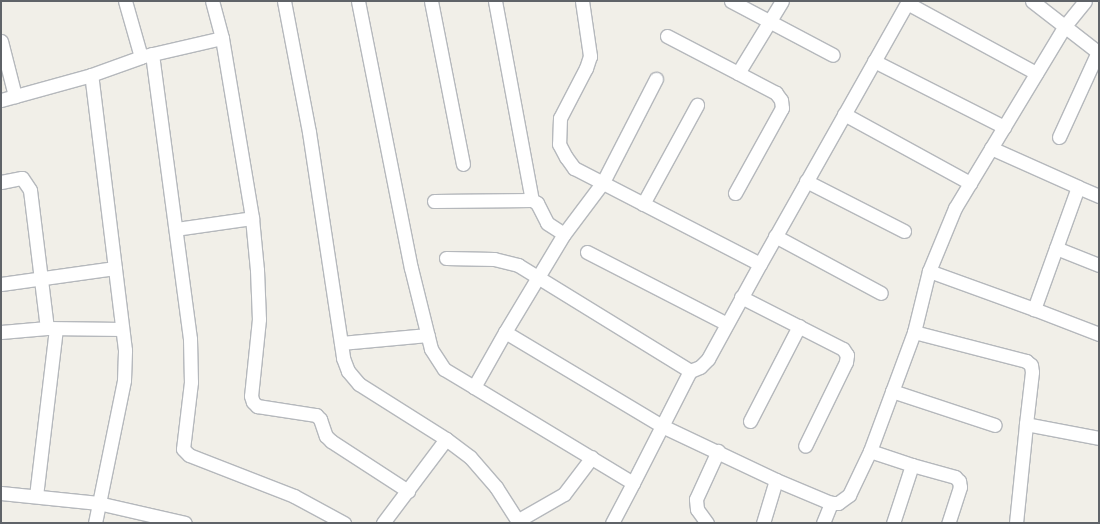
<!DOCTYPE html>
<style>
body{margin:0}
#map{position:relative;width:1100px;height:524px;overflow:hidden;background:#f1efe8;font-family:Signika,sans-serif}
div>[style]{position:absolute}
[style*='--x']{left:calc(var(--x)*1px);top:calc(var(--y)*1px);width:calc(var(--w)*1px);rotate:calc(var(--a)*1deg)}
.roads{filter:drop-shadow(1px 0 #b5b8bc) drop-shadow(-1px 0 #b5b8bc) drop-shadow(0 1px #b5b8bc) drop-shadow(0 -1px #b5b8bc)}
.street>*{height:13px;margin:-6.5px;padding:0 6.5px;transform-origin:6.5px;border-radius:6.5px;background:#fff}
span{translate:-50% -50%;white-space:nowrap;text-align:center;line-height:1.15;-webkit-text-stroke:4px #fff;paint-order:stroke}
.frame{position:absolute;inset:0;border:2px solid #5f6368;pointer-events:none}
</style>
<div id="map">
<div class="roads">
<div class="street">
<div style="--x:284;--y:1;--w:133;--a:79.2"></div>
<div style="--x:309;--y:132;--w:229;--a:81.4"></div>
<div style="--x:343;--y:358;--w:14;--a:69"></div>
<div style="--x:348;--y:371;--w:17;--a:50"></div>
<div style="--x:359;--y:384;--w:103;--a:32.3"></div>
<div style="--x:446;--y:439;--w:105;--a:126.9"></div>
<div style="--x:358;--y:1;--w:272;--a:78.8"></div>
<div style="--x:411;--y:268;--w:83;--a:76.1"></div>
<div style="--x:431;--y:349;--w:24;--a:57"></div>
<div style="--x:444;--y:369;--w:35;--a:31"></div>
<div style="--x:431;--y:1;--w:166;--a:78.9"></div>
<div style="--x:495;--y:1;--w:202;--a:79.5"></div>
<div style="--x:582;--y:1;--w:56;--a:81.7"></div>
<div style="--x:590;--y:56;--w:13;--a:108"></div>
<div style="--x:586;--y:68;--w:56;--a:117.5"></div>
<div style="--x:560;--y:118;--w:26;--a:92"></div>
<div style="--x:559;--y:144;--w:15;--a:62"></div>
<div style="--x:566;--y:157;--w:14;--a:54"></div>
<div style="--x:574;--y:168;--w:209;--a:27.3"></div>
<div style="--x:760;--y:264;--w:302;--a:-60.6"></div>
<div style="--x:731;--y:1;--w:115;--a:27.9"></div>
<div style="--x:1032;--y:1;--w:85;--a:37.8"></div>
<div style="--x:907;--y:3;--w:147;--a:28.5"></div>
<div style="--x:667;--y:36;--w:80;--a:27.5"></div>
<div style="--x:222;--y:38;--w:182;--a:80.5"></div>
<div style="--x:252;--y:218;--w:52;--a:84.5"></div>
<div style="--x:257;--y:270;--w:49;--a:87.7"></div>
<div style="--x:259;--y:319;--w:77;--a:95.9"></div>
<div style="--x:251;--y:396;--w:6;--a:72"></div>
<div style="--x:253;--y:402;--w:6;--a:45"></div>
<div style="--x:257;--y:406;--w:60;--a:8.7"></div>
<div style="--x:316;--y:415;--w:6;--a:45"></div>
<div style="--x:320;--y:419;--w:18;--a:71"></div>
<div style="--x:326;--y:436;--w:7;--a:45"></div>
<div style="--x:331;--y:441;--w:92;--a:33"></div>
<div style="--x:1;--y:41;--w:57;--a:75.7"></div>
<div style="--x:152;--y:54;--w:288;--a:82.4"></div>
<div style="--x:190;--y:339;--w:43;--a:88.7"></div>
<div style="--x:191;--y:382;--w:67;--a:96.8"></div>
<div style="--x:183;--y:449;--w:8;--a:45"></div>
<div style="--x:189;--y:455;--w:113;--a:21.3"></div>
<div style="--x:294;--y:496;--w:57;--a:28.4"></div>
<div style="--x:144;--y:56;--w:80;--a:-13"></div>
<div style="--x:222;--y:38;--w:38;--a:-105"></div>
<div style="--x:874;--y:61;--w:146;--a:26.9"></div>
<div style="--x:1;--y:100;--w:93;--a:-15.5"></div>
<div style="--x:844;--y:114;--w:144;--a:28.7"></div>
<div style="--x:1059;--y:137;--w:94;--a:-65.4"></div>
<div style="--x:991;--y:148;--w:95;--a:24.1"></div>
<div style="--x:806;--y:181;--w:110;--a:27"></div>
<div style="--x:1;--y:182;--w:21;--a:-11"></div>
<div style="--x:22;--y:178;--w:14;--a:56"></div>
<div style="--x:30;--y:190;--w:139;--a:83"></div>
<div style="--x:735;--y:193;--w:97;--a:-61.1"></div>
<div style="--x:782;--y:108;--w:8;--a:-97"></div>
<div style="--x:781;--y:100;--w:9;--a:-126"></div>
<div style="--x:776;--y:93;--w:43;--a:-152.2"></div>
<div style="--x:738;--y:73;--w:84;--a:-58.6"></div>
<div style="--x:1099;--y:196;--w:23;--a:-157"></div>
<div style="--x:1078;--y:187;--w:130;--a:109.8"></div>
<div style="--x:1034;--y:309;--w:70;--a:21"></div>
<div style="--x:434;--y:201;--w:98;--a:-0.6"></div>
<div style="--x:532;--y:200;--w:6;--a:31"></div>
<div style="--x:537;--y:203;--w:22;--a:63"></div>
<div style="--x:547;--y:223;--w:20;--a:33"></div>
<div style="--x:643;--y:204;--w:113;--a:-61.4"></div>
<div style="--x:176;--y:229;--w:77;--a:-8.2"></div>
<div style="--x:775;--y:236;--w:120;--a:28.3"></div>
<div style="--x:1056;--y:248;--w:46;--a:21.6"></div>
<div style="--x:587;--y:252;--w:157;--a:27.2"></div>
<div style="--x:446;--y:258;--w:48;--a:1.2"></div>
<div style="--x:494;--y:259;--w:25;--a:14"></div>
<div style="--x:518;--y:265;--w:202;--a:31.6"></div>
<div style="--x:760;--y:264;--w:108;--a:118.7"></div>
<div style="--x:708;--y:359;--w:11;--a:135"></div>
<div style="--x:700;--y:367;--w:11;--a:158"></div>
<div style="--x:690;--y:371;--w:62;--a:117"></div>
<div style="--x:662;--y:426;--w:126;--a:25.3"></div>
<div style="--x:776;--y:480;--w:45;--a:106.8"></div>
<div style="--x:929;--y:271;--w:112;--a:19.9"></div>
<div style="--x:1;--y:284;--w:115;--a:-8"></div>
<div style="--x:741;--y:297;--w:114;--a:27"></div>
<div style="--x:843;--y:349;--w:7;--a:56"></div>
<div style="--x:847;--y:355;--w:7;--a:98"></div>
<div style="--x:846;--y:362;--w:93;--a:116"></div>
<div style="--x:1;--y:332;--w:46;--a:-5"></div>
<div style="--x:47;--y:328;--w:75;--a:0.8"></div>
<div style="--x:505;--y:332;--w:183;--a:30.9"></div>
<div style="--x:662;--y:426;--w:64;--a:117"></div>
<div style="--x:633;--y:483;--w:186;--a:-148.9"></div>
<div style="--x:474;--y:387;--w:63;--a:-60.6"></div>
<div style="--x:505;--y:332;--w:114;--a:-59"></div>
<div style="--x:564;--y:234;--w:65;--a:-53.1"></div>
<div style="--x:603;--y:182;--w:116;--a:-62.8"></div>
<div style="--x:914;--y:332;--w:116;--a:14.5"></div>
<div style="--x:1026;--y:361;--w:6;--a:39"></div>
<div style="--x:1031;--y:365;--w:7;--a:82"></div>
<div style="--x:1032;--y:372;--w:52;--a:96.6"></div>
<div style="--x:341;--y:343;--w:87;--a:-5.3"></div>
<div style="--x:892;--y:391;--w:108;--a:18.3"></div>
<div style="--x:750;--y:421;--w:107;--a:-62.7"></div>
<div style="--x:446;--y:439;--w:30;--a:37"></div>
<div style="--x:470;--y:457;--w:40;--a:49"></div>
<div style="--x:496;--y:487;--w:43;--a:57.4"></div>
<div style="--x:870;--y:451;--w:44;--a:18.4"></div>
<div style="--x:912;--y:465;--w:61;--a:108.1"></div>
<div style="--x:912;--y:465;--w:45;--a:15.6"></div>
<div style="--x:955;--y:477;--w:6;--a:45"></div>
<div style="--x:959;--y:481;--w:6;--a:81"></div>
<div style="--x:960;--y:487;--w:38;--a:108"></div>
<div style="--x:776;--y:480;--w:60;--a:22.7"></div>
<div style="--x:1;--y:493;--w:98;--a:5.9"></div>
<div style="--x:98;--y:503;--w:89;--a:12.9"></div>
<div style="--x:36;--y:496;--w:168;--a:-83.2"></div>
<div style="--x:517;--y:521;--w:54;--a:-29.9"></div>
<div style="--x:564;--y:494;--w:46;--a:-52.9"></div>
<div style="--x:95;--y:523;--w:146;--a:-78.5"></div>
<div style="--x:124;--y:380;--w:30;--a:-88"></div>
<div style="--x:125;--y:350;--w:277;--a:-97"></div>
<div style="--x:91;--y:75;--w:53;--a:-19.8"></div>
<div style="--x:141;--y:57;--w:58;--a:-105.9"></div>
<div style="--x:612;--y:523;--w:45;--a:-62.3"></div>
<div style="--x:707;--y:523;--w:17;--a:-126"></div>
<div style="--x:697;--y:509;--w:10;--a:-96"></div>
<div style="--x:696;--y:499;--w:53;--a:-65.4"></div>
<div style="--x:823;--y:523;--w:22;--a:-68"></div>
<div style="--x:831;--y:503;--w:7;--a:0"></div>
<div style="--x:838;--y:503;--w:14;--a:-36"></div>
<div style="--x:849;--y:495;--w:49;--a:-64.5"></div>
<div style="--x:870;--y:451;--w:127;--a:-69.7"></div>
<div style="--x:914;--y:332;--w:63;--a:-76.2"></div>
<div style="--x:929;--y:271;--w:68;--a:-67.6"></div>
<div style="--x:955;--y:208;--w:211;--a:-58.9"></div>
<div style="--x:1064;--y:27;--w:33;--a:-51"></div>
<div style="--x:1016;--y:523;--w:100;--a:-84.2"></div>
<div style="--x:1026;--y:424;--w:74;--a:10.9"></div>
</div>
</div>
<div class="frame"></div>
</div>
